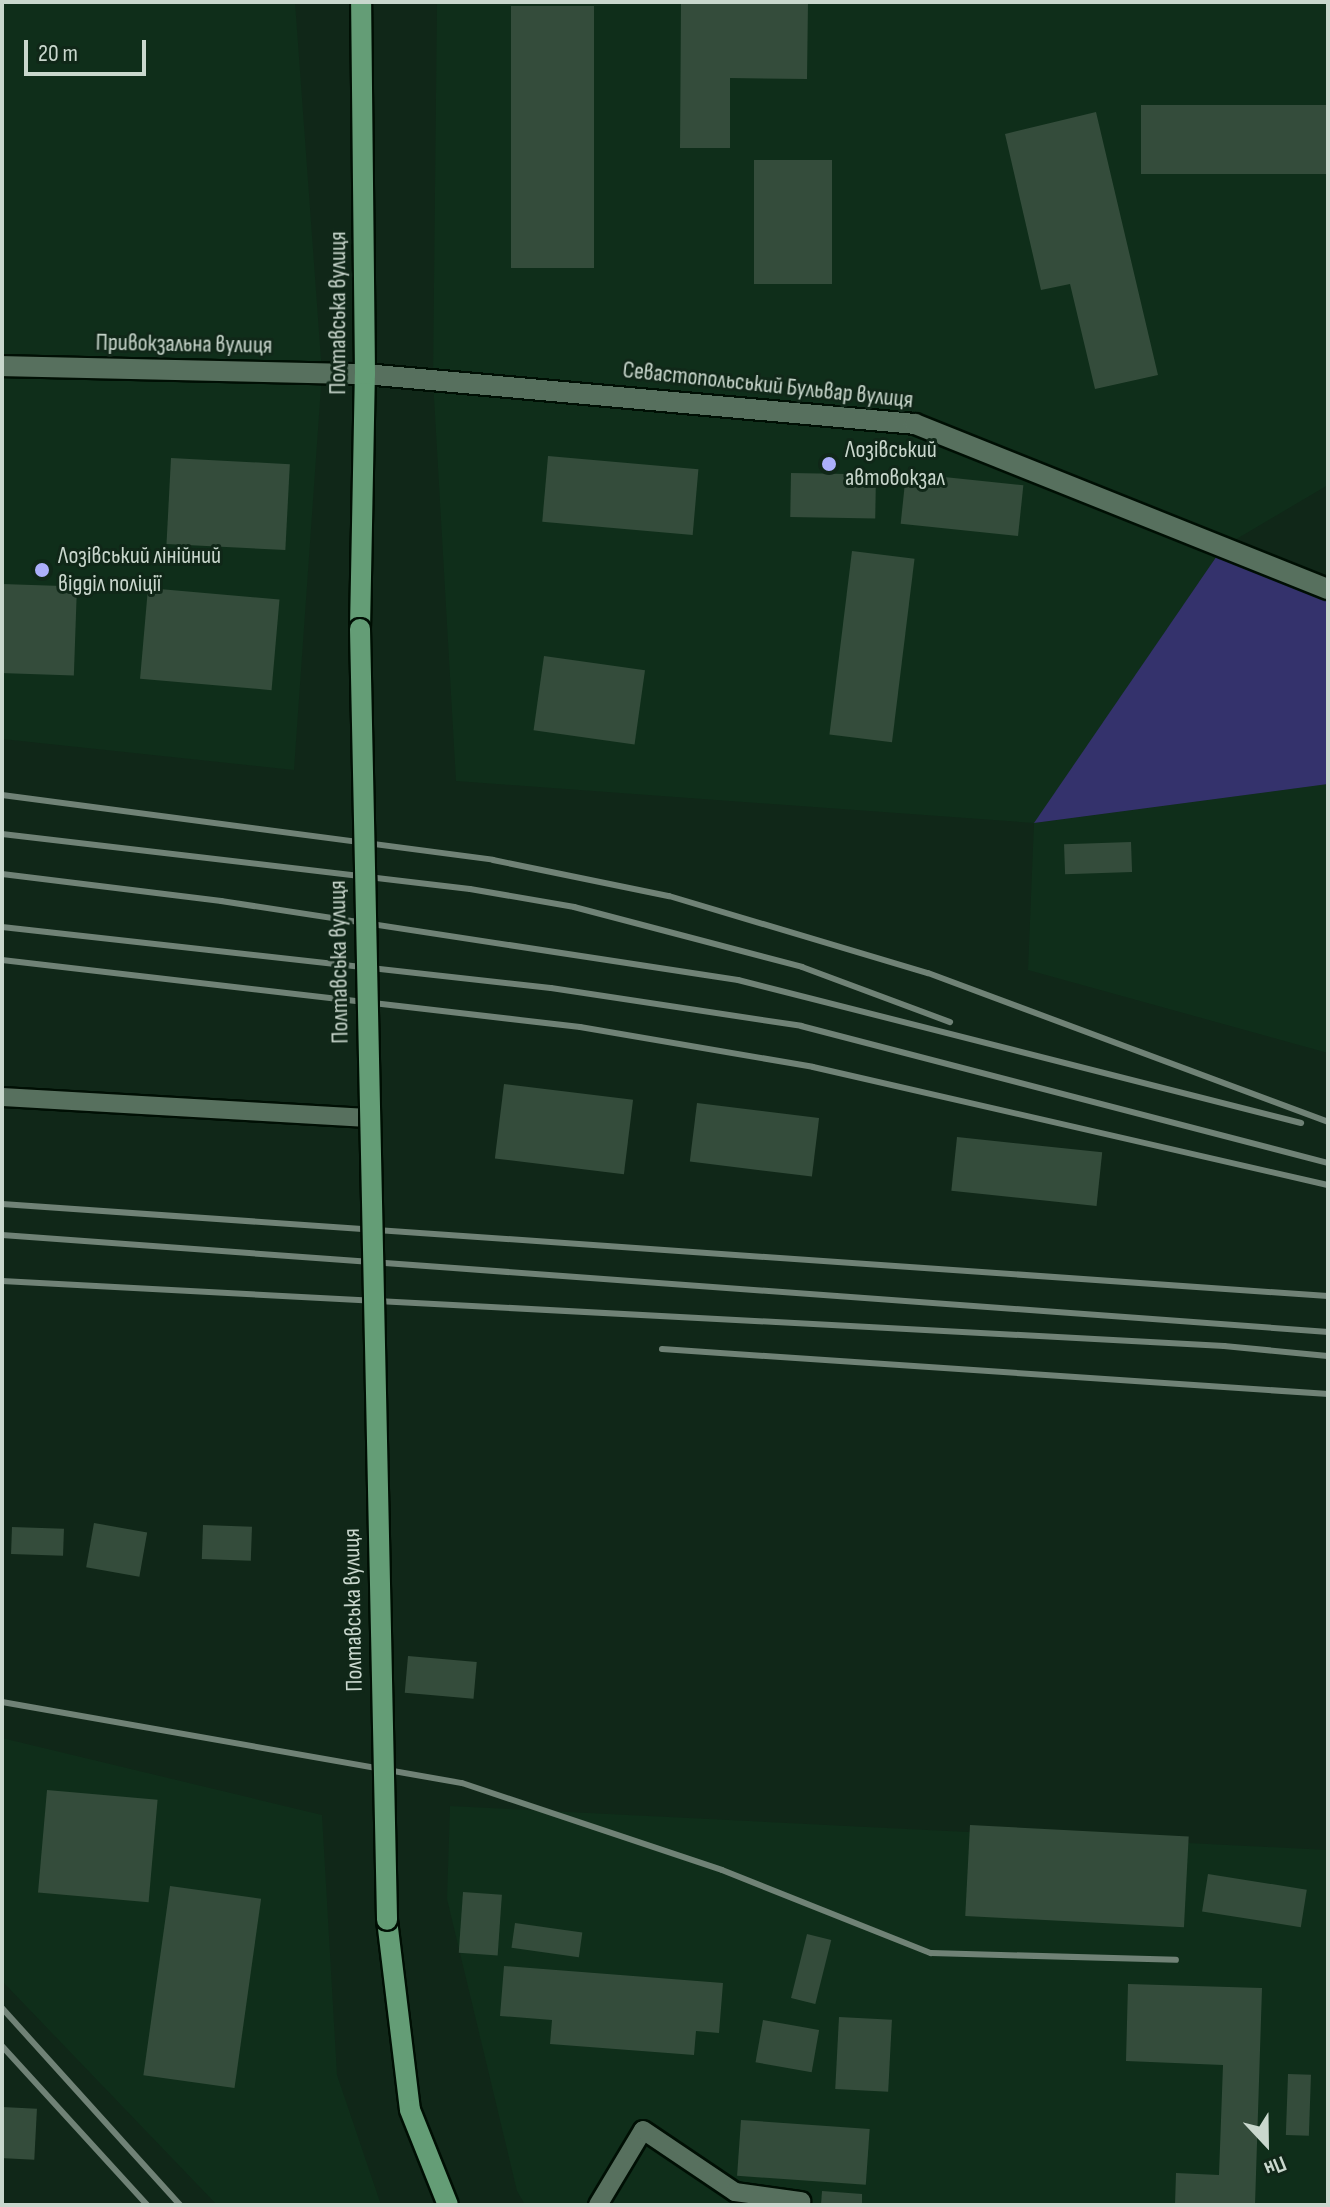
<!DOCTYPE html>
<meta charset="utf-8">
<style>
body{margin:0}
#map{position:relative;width:1330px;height:2207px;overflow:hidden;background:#102718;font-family:"Sofia Sans Condensed",sans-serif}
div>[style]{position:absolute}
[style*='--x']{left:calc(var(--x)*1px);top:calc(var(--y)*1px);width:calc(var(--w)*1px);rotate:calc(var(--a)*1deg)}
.built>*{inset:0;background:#0f2e1a}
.green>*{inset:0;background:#34326c}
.building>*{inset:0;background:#344c3b;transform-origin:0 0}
.roads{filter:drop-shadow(2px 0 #000f04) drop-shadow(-2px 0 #000f04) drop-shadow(0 2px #000f04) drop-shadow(0 -2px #000f04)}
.lane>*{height:18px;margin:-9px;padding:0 9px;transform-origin:9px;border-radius:9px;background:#57705e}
.street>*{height:20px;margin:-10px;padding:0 10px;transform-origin:10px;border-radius:10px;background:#57705e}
.primary>*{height:20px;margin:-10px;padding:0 10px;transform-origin:10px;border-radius:10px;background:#649d76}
.rail>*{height:6px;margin:-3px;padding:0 3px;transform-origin:3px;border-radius:3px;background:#708276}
.bridges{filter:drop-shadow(2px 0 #000f04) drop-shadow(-2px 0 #000f04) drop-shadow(0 2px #000f04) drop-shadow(0 -2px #000f04)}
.primary-bridge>*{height:20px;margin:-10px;padding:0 10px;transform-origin:10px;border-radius:10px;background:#649d76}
.dots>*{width:22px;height:22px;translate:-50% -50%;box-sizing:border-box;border:4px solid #102718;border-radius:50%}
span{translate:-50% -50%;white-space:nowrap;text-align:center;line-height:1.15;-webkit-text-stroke:6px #102718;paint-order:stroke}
.street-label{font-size:24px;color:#c9d7cd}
.poi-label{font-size:24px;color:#c9d7cd}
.left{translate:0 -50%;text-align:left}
.frame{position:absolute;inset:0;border:4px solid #c9d7cd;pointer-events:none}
.north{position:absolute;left:1226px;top:2103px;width:80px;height:80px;-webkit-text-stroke:6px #102718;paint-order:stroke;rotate:158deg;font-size:22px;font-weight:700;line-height:32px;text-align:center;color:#c9d7cd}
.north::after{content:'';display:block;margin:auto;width:28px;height:36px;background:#c9d7cd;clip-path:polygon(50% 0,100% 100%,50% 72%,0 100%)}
.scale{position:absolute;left:24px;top:40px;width:122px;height:36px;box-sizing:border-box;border:4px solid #c9d7cd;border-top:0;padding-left:10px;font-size:24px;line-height:28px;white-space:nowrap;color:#c9d7cd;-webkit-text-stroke:6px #102718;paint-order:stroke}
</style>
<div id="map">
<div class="built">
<div style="clip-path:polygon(2px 2px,295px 2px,322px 373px,294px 770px,2px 739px)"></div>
<div style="clip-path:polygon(437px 2px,1328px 2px,1328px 485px,1223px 547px,1035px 823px,1328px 784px,1328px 1053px,1028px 970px,1034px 823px,456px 781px,433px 380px)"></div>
<div style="clip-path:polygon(2px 1738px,322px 1815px,337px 2075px,381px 2205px,217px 2205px,2px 1981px)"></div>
<div style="clip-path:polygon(450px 1806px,1328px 1850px,1328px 2205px,525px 2205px,517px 2191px,447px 1899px)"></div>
</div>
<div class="green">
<div style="clip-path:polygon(1223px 547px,1328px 589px,1328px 784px,1034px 823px)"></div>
</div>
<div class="building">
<div style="clip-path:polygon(681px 2px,808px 2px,807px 79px,730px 78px,730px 148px,680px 148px)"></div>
<div style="left:511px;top:6px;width:83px;height:262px"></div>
<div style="left:1328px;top:105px;width:69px;height:187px;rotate:90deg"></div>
<div style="clip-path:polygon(1096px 112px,1158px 375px,1095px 389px,1070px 284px,1041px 290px,1005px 134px)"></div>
<div style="left:832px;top:160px;width:124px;height:78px;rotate:90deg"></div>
<div style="left:548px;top:456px;width:151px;height:66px;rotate:5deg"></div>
<div style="left:171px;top:458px;width:119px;height:86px;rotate:3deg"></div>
<div style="left:791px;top:473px;width:85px;height:44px;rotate:1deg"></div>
<div style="left:906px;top:473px;width:118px;height:51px;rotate:6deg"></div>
<div style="left:852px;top:551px;width:63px;height:185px;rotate:7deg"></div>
<div style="left:2px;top:584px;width:75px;height:89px;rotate:2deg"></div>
<div style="left:148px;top:588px;width:132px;height:91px;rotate:5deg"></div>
<div style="left:544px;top:656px;width:102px;height:75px;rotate:8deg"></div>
<div style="left:1131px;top:842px;width:30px;height:67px;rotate:88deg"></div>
<div style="left:504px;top:1084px;width:130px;height:75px;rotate:7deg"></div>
<div style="left:697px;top:1103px;width:123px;height:59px;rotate:7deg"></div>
<div style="left:957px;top:1137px;width:146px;height:54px;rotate:6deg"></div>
<div style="left:94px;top:1523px;width:54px;height:45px;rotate:10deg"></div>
<div style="left:203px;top:1525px;width:49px;height:34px;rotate:2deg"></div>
<div style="left:12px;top:1527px;width:52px;height:27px;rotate:2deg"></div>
<div style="left:408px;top:1656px;width:69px;height:37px;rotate:5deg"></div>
<div style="left:47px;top:1790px;width:111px;height:103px;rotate:5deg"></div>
<div style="left:970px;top:1825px;width:219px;height:91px;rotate:3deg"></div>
<div style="left:1208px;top:1874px;width:100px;height:38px;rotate:9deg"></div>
<div style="left:170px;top:1886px;width:92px;height:191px;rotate:8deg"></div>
<div style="left:463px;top:1892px;width:39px;height:61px;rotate:4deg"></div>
<div style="left:515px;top:1923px;width:68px;height:25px;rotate:8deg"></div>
<div style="left:807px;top:1934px;width:25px;height:66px;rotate:14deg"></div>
<div style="clip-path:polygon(504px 1966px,723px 1983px,719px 2033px,696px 2031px,694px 2055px,550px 2044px,552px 2020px,500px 2016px)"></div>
<div style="clip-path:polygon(1128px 1984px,1262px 1988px,1255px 2205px,1175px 2205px,1176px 2173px,1219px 2175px,1223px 2065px,1126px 2061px)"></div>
<div style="left:839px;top:2017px;width:53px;height:72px;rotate:3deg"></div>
<div style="left:763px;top:2020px;width:57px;height:43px;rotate:10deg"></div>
<div style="left:1288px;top:2074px;width:23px;height:61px;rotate:2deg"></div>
<div style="left:2px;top:2107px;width:35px;height:51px;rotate:3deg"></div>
<div style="left:741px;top:2120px;width:129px;height:56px;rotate:4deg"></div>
<div style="clip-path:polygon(822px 2191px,862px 2194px,862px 2205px,821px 2205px)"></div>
</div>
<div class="roads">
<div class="lane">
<div style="--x:2;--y:1097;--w:366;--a:3.3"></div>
<div style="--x:598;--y:2205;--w:87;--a:-59"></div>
<div style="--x:643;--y:2130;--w:111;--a:34"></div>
<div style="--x:735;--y:2192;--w:67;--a:7.8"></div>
</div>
<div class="street">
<div style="--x:2;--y:366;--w:363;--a:1.3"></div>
<div style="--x:365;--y:374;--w:552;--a:5.19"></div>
<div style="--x:915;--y:424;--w:445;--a:21.8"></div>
</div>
<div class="primary">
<div style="--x:360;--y:629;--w:255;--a:-88.9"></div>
<div style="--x:365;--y:374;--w:372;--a:-90.6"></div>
<div style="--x:387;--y:1920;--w:191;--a:83.1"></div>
<div style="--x:410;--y:2110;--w:102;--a:68.2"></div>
</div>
</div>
<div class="rail">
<div style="--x:2;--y:795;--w:495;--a:7.5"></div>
<div style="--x:493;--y:860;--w:180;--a:11.6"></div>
<div style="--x:669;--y:896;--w:270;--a:16.6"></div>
<div style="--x:928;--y:973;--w:427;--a:20.4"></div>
<div style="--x:2;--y:834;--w:471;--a:6.7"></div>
<div style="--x:470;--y:889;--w:106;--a:9.8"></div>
<div style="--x:574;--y:907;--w:236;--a:14.7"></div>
<div style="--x:802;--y:967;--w:158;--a:20.4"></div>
<div style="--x:2;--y:874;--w:221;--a:7"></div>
<div style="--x:221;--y:901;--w:523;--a:8.69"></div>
<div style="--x:738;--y:980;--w:581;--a:14.25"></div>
<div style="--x:2;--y:927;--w:552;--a:6.34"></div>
<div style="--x:551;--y:988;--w:253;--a:8.6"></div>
<div style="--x:801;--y:1026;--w:545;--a:14.57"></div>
<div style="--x:2;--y:960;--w:582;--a:6.61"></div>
<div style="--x:580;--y:1027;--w:236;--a:9.7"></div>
<div style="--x:813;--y:1067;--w:528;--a:12.91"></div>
<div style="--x:2;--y:1204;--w:1329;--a:3.97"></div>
<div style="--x:2;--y:1235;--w:1330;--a:4.18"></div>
<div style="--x:2;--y:1281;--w:1224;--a:3.04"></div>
<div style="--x:1224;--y:1346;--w:104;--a:5.5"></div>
<div style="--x:662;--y:1349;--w:668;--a:3.87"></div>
<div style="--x:2;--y:1702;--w:467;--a:10"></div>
<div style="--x:462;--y:1783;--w:274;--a:18.5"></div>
<div style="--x:722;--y:1870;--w:225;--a:21.7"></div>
<div style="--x:931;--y:1953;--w:245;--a:1.6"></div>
<div style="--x:2;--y:2008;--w:266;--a:47.9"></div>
<div style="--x:2;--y:2046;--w:215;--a:47.6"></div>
</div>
<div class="bridges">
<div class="primary-bridge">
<div style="--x:360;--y:629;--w:1291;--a:88.8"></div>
</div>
</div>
<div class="dots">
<div style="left:829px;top:464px;background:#acaffb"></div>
<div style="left:42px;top:570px;background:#acaffb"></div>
</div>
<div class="street-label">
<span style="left:338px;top:313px;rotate:-90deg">Полтавська вулиця</span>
<span style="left:184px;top:344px;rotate:1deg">Привокзальна вулиця</span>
<span style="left:768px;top:385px;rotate:6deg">Севастопольський Бульвар вулиця</span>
<span style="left:339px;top:962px;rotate:-91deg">Полтавська вулиця</span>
<span style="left:353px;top:1610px;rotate:-91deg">Полтавська вулиця</span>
</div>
<div class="poi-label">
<span class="left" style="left:845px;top:464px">Лозівський<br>автовокзал</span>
<span class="left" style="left:58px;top:570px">Лозівський лінійний<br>відділ поліції</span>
</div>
<div class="frame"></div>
<div class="north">Пн</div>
<div class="scale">20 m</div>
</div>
